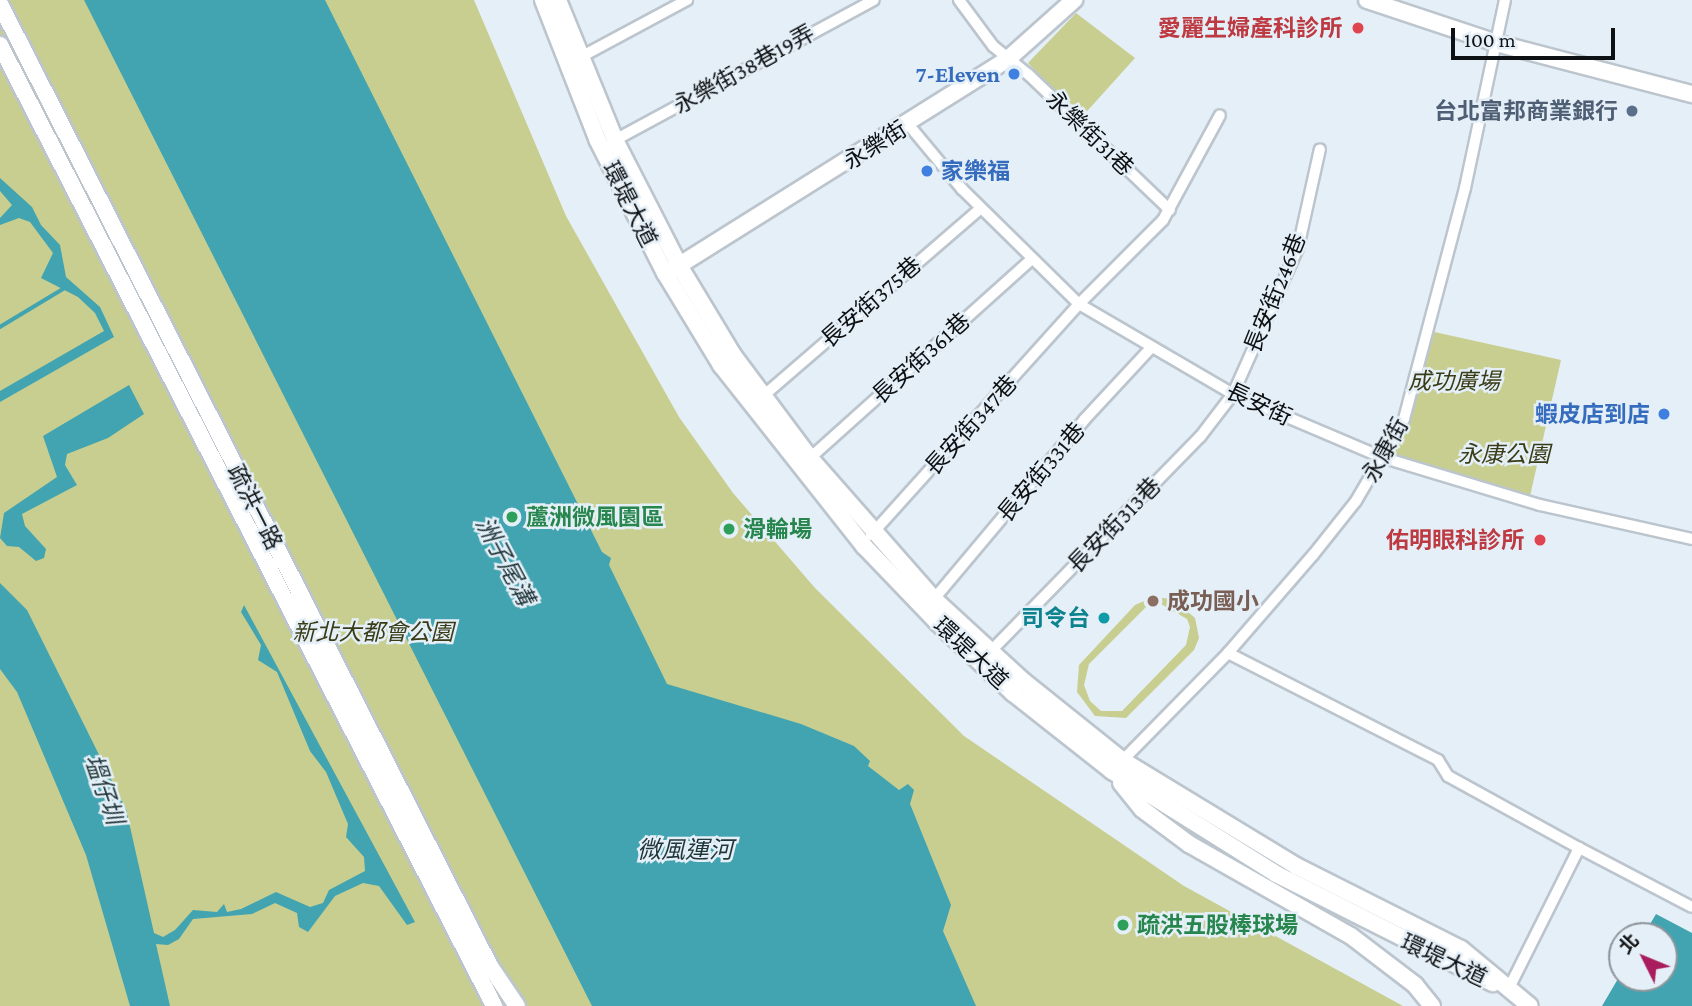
<!DOCTYPE html>
<meta charset="utf-8">
<style>
body{margin:0}
#map{position:relative;width:1692px;height:1006px;overflow:hidden;background:#e5eff7;font-family:"Crimson Pro","Noto Sans TC",serif}
div>[style]{position:absolute}
[style*='--x']{left:calc(var(--x)*1px);top:calc(var(--y)*1px);width:calc(var(--w)*1px);rotate:calc(var(--a)*1deg)}
.green>*{inset:0;background:#c7ce90}
.water>*{inset:0;background:#41a4b0}
.stream>*{height:3.5px;margin:-1.75px;padding:0 1.75px;transform-origin:1.75px;border-radius:1.75px;background:#41a4b0}
.roads{filter:drop-shadow(2px 0 #bcc5cd) drop-shadow(-2px 0 #bcc5cd) drop-shadow(0 2px #bcc5cd) drop-shadow(0 -2px #bcc5cd)}
.street>*{height:10px;margin:-5px;padding:0 5px;transform-origin:5px;border-radius:5px;background:#fff}
.secondary>*{height:16px;margin:-8px;padding:0 8px;transform-origin:8px;border-radius:8px;background:#fff}
.dots>*{width:19px;height:19px;translate:-50% -50%;box-sizing:border-box;border:4px solid #e5eff7;border-radius:50%}
span{translate:-50% -50%;white-space:nowrap;text-align:center;line-height:1.15;-webkit-text-stroke:5px #e5eff7;paint-order:stroke}
.health-label{font-size:23px;color:#be3a42;font-weight:700}
.right{translate:-100% -50%;text-align:right}
.street-label{font-size:23px;color:#0e1113}
.shop-label{font-size:23px;color:#366cbe;font-weight:700}
.left{translate:0 -50%;text-align:left}
.service-label{font-size:23px;color:#4e5e75;font-weight:700}
.park-label{font-size:23px;color:#393c16;font-style:italic}
.leisure-label{font-size:23px;color:#27864d;font-weight:700}
.education-label{font-size:23px;color:#785e54;font-weight:700}
.culture-label{font-size:23px;color:#0d838f;font-weight:700}
.water-label{font-size:24px;color:#1f3639;font-style:italic}
.north{position:absolute;left:1608px;top:922px;width:70px;height:70px;box-sizing:border-box;background:#e5eff7;border:2px solid #8f969c;border-radius:50%;rotate:313deg;font-size:19px;font-weight:700;line-height:28px;text-align:center;color:#0e1113}
.north::after{content:'';display:block;margin:auto;width:24px;height:32px;background:#a91c5d;clip-path:polygon(50% 0,100% 100%,50% 72%,0 100%)}
.scale{position:absolute;left:1451px;top:28px;width:164px;height:32px;box-sizing:border-box;border:4px solid #0e1113;border-top:0;padding-left:9px;font-size:21px;line-height:24px;white-space:nowrap;color:#0e1113;-webkit-text-stroke:5px #e5eff7;paint-order:stroke}
</style>
<div id="map">
<div class="green">
<div style="clip-path:polygon(0 0,474px 0,566px 216px,679px 417px,733px 493px,815px 588px,964px 736px,1184px 886px,1403px 1006px,0 1006px)"></div>
<div style="clip-path:polygon(1076px 13px,1135px 58px,1080px 119px,1028px 63px)"></div>
<div style="clip-path:polygon(1430px 331px,1561px 360px,1530px 496px,1384px 458px,1407px 412px)"></div>
<div style="clip-path:polygon(evenodd,1153px 597px,1173px 599px,1195px 618px,1199px 638px,1194px 650px,1126px 718px,1095px 716px,1077px 692px,1079px 665px,1135px 605px,1153px 597px,1161px 604px,1187px 619px,1190px 627px,1186px 645px,1122px 711px,1101px 711px,1090px 701px,1084px 685px,1089px 664px,1146px 607px,1161px 604px)"></div>
</div>
<div class="water">
<div style="clip-path:polygon(84px 0,325px 0,602px 552px,611px 558px,609px 565px,667px 684px,801px 724px,854px 746px,870px 761px,868px 766px,899px 790px,908px 784px,914px 790px,910px 804px,951px 905px,943px 931px,976px 1006px,592px 1006px)"></div>
<div style="clip-path:polygon(0 178px,32px 207px,41px 225px,60px 245px,66px 277px,100px 307px,114px 337px,0 402px,0 391px,104px 331px,95px 313px,78px 297px,41px 278px,53px 253px,30px 222px,19px 218px,0 225px,0 218px,12px 205px,0 191px)"></div>
<div style="clip-path:polygon(129px 385px,144px 414px,108px 438px,67px 454px,65px 465px,77px 485px,22px 514px,25px 526px,46px 549px,44px 558px,36px 561px,19px 547px,7px 546px,0 538px,4px 513px,57px 477px,43px 436px)"></div>
<div style="clip-path:polygon(0 583px,27px 610px,126px 809px,154px 933px,163px 937px,175px 930px,193px 910px,217px 912px,224px 904px,227px 912px,241px 909px,276px 892px,310px 907px,323px 903px,329px 890px,365px 871px,364px 857px,346px 837px,348px 824px,326px 772px,310px 751px,277px 672px,258px 660px,261px 645px,241px 612px,244px 605px,415px 922px,407px 925px,379px 886px,363px 883px,335px 896px,308px 932px,299px 927px,297px 913px,275px 903px,252px 914px,193px 919px,179px 939px,168px 945px,156px 944px,170px 1006px,130px 1006px,86px 855px,17px 692px,0 669px)"></div>
<div style="clip-path:polygon(1656px 914px,1692px 933px,1692px 1006px,1602px 1006px,1622px 972px,1622px 978px,1664px 978px,1664px 936px,1643px 936px)"></div>
</div>
<div class="stream">
<div style="--x:0;--y:327;--w:76;--a:-31"></div>
</div>
<div class="roads">
<div class="street">
<div style="--x:959;--y:0;--w:57;--a:53.5"></div>
<div style="--x:993;--y:46;--w:46;--a:38.9"></div>
<div style="--x:1029;--y:75;--w:195;--a:43.8"></div>
<div style="--x:577;--y:59;--w:125;--a:-28.2"></div>
<div style="--x:908;--y:124;--w:85;--a:50.3"></div>
<div style="--x:962;--y:189;--w:164;--a:44.5"></div>
<div style="--x:1079;--y:304;--w:178;--a:30.3"></div>
<div style="--x:1233;--y:394;--w:164;--a:23"></div>
<div style="--x:1384;--y:458;--w:163;--a:16.8"></div>
<div style="--x:1540;--y:505;--w:156;--a:12.6"></div>
<div style="--x:615;--y:140;--w:294;--a:-28.4"></div>
<div style="--x:762;--y:397;--w:289;--a:-40.8"></div>
<div style="--x:810;--y:458;--w:298;--a:-41.9"></div>
<div style="--x:871;--y:535;--w:311;--a:-48"></div>
<div style="--x:1079;--y:304;--w:119;--a:-45"></div>
<div style="--x:1163;--y:220;--w:119;--a:-61.5"></div>
<div style="--x:934;--y:599;--w:234;--a:-50"></div>
<div style="--x:1084;--y:420;--w:98;--a:-47.1"></div>
<div style="--x:990;--y:652;--w:301;--a:-45.7"></div>
<div style="--x:1200;--y:437;--w:54;--a:-52.5"></div>
<div style="--x:1233;--y:394;--w:160;--a:-66"></div>
<div style="--x:1298;--y:248;--w:101;--a:-77.5"></div>
<div style="--x:1228;--y:653;--w:236;--a:27"></div>
<div style="--x:1438;--y:760;--w:19;--a:58"></div>
<div style="--x:1448;--y:776;--w:149;--a:28.8"></div>
<div style="--x:1119;--y:764;--w:156;--a:-45.5"></div>
<div style="--x:1228;--y:653;--w:130;--a:-49.1"></div>
<div style="--x:1313;--y:555;--w:69;--a:-51.5"></div>
<div style="--x:1356;--y:501;--w:95;--a:-59.7"></div>
<div style="--x:1404;--y:419;--w:239;--a:-75.2"></div>
<div style="--x:1465;--y:188;--w:192;--a:-78"></div>
<div style="--x:1508;--y:990;--w:159;--a:-63.4"></div>
<div style="--x:1579;--y:848;--w:127;--a:27.6"></div>
</div>
<div class="secondary">
<div style="--x:543;--y:0;--w:151;--a:68.7"></div>
<div style="--x:598;--y:141;--w:148;--a:63.1"></div>
<div style="--x:665;--y:273;--w:108;--a:58.7"></div>
<div style="--x:721;--y:365;--w:231;--a:51.7"></div>
<div style="--x:864;--y:546;--w:105;--a:46.2"></div>
<div style="--x:937;--y:622;--w:104;--a:43.1"></div>
<div style="--x:1013;--y:693;--w:126;--a:38.2"></div>
<div style="--x:1112;--y:771;--w:194;--a:32.1"></div>
<div style="--x:1276;--y:874;--w:243;--a:26.7"></div>
<div style="--x:558;--y:0;--w:151;--a:67.8"></div>
<div style="--x:615;--y:140;--w:143;--a:62.9"></div>
<div style="--x:680;--y:267;--w:103;--a:58.9"></div>
<div style="--x:733;--y:355;--w:129;--a:53.2"></div>
<div style="--x:810;--y:458;--w:188;--a:48.7"></div>
<div style="--x:934;--y:599;--w:120;--a:42.6"></div>
<div style="--x:1022;--y:680;--w:128;--a:38.7"></div>
<div style="--x:1122;--y:760;--w:204;--a:31.3"></div>
<div style="--x:1296;--y:866;--w:185;--a:26.7"></div>
<div style="--x:1461;--y:949;--w:89;--a:39.6"></div>
<div style="--x:1367;--y:0;--w:136;--a:18.4"></div>
<div style="--x:1496;--y:43;--w:203;--a:14.6"></div>
<div style="--x:0;--y:4;--w:1080;--a:63.01"></div>
<div style="--x:490;--y:966;--w:48;--a:56"></div>
<div style="--x:0;--y:45;--w:1081;--a:62.79"></div>
<div style="--x:670;--y:271;--w:399;--a:-32.1"></div>
<div style="--x:1008;--y:59;--w:89;--a:-41.8"></div>
<div style="--x:1121;--y:783;--w:33;--a:51"></div>
<div style="--x:1142;--y:809;--w:59;--a:36.7"></div>
<div style="--x:1189;--y:844;--w:186;--a:29.6"></div>
<div style="--x:1351;--y:936;--w:81;--a:37.4"></div>
<div style="--x:1415;--y:985;--w:27;--a:51"></div>
</div>
</div>
<div class="dots">
<div style="left:1358px;top:28px;background:#e0444e"></div>
<div style="left:1014px;top:74px;background:#3f7fe0"></div>
<div style="left:1632px;top:111px;background:#5c6f8a"></div>
<div style="left:927px;top:171px;background:#3f7fe0"></div>
<div style="left:1664px;top:414px;background:#3f7fe0"></div>
<div style="left:512px;top:517px;background:#2e9e5b"></div>
<div style="left:729px;top:529px;background:#2e9e5b"></div>
<div style="left:1540px;top:540px;background:#e0444e"></div>
<div style="left:1153px;top:601px;background:#8d6e63"></div>
<div style="left:1104px;top:618px;background:#0f9aa8"></div>
<div style="left:1123px;top:925px;background:#2e9e5b"></div>
</div>
<div class="health-label">
<span class="right" style="left:1342px;top:28px">愛麗生婦產科診所</span>
<span class="right" style="left:1524px;top:540px">佑明眼科診所</span>
</div>
<div class="street-label">
<span style="left:744px;top:69px;rotate:-29deg">永樂街38巷19弄</span>
<span style="left:1090px;top:133px;rotate:44deg">永樂街31巷</span>
<span style="left:875px;top:145px;rotate:-32deg">永樂街</span>
<span style="left:630px;top:204px;rotate:63deg">環堤大道</span>
<span style="left:1275px;top:293px;rotate:-68deg">長安街246巷</span>
<span style="left:871px;top:302px;rotate:-41deg">長安街375巷</span>
<span style="left:921px;top:358px;rotate:-42deg">長安街361巷</span>
<span style="left:1259px;top:404px;rotate:25deg">長安街</span>
<span style="left:971px;top:425px;rotate:-48deg">長安街347巷</span>
<span style="left:1385px;top:450px;rotate:-61deg">永康街</span>
<span style="left:1041px;top:472px;rotate:-50deg">長安街331巷</span>
<span style="left:255px;top:507px;rotate:63deg">疏洪一路</span>
<span style="left:1114px;top:525px;rotate:-46deg">長安街313巷</span>
<span style="left:971px;top:653px;rotate:43deg">環堤大道</span>
<span style="left:1444px;top:960px;rotate:25deg">環堤大道</span>
</div>
<div class="shop-label">
<span class="right" style="left:1000px;top:74px">7-Eleven</span>
<span class="left" style="left:941px;top:171px">家樂福</span>
<span class="right" style="left:1650px;top:414px">蝦皮店到店</span>
</div>
<div class="service-label">
<span class="right" style="left:1618px;top:111px">台北富邦商業銀行</span>
</div>
<div class="park-label">
<span style="left:1454px;top:381px">成功廣場</span>
<span style="left:1504px;top:454px">永康公園</span>
<span style="left:373px;top:632px">新北大都會公園</span>
</div>
<div class="leisure-label">
<span class="left" style="left:526px;top:517px">蘆洲微風園區</span>
<span class="left" style="left:743px;top:529px">滑輪場</span>
<span class="left" style="left:1137px;top:925px">疏洪五股棒球場</span>
</div>
<div class="education-label">
<span class="left" style="left:1167px;top:601px">成功國小</span>
</div>
<div class="culture-label">
<span class="right" style="left:1090px;top:618px">司令台</span>
</div>
<div class="water-label">
<span style="left:505px;top:561px;rotate:62deg">洲子尾溝</span>
<span style="left:104px;top:789px;rotate:71deg">塭仔圳</span>
<span style="left:685px;top:850px">微風運河</span>
</div>
<div class="north">北</div>
<div class="scale">100 m</div>
</div>
